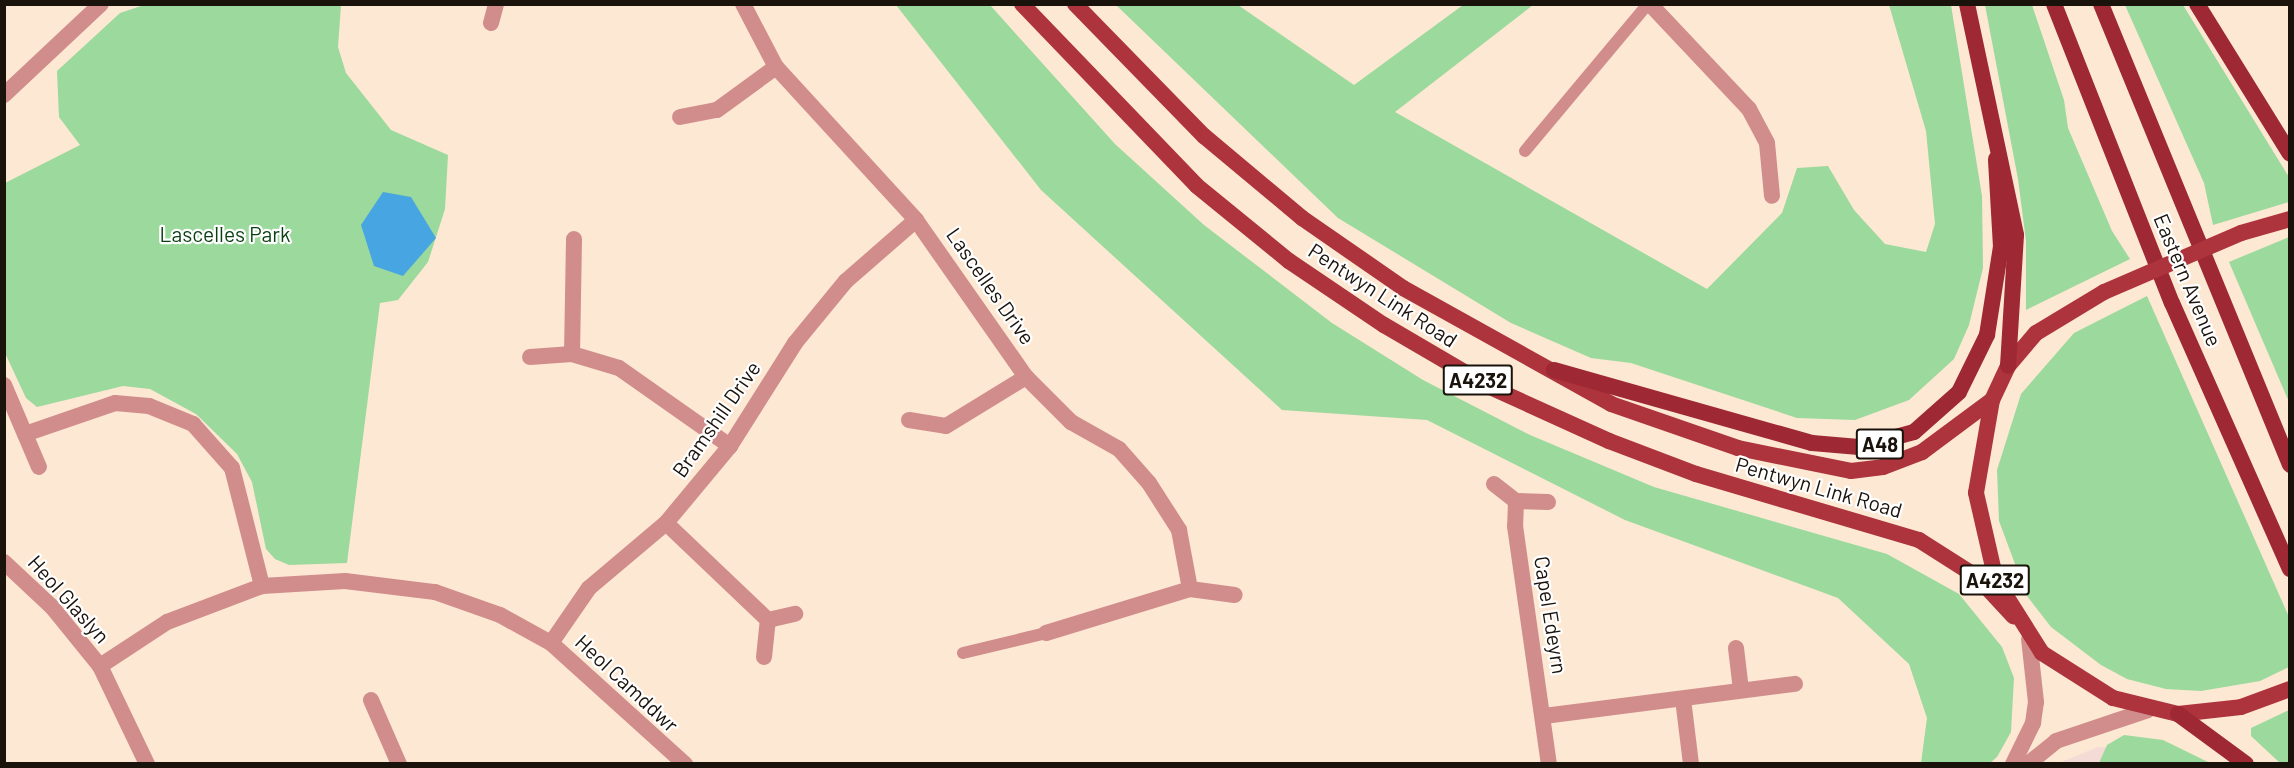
<!DOCTYPE html>
<style>
body{margin:0}
#map{position:relative;width:2294px;height:768px;overflow:hidden;background:#fde8d3;font-family:Barlow,sans-serif}
div>[style]{position:absolute}
[style*='--x']{left:calc(var(--x)*1px);top:calc(var(--y)*1px);width:calc(var(--w)*1px);rotate:calc(var(--a)*1deg)}
.commercial>*{inset:0;background:#f5dbd5}
.green>*{inset:0;background:#9bd99c}
.water>*{inset:0;background:#47a5e1}
.service>*{height:12px;margin:-6px;padding:0 6px;transform-origin:6px;border-radius:6px;background:#d18d8c}
.minor>*{height:16px;margin:-8px;padding:0 8px;transform-origin:8px;border-radius:8px;background:#d18d8c}
.primary>*{height:16px;margin:-8px;padding:0 8px;transform-origin:8px;border-radius:8px;background:#ad333d}
.trunk>*{height:16px;margin:-8px;padding:0 8px;transform-origin:8px;border-radius:8px;background:#9e2834}
.primary-bridge>*{height:16px;margin:-8px;padding:0 8px;transform-origin:8px;border-radius:8px;background:#ad333d}
span{translate:-50% -50%;white-space:nowrap;text-align:center;line-height:1.15;-webkit-text-stroke:4.5px #fff;paint-order:stroke}
.shield-label span{padding:2px 4px;background:#fff;border:2px solid;border-radius:4px;-webkit-text-stroke-width:0}
.shield-label{font-size:20px;color:#1a130c;font-weight:700}
.park-label{font-size:21px;color:#093f11}
.street-label{font-size:21px;color:#1a130c}
.frame{position:absolute;inset:0;border:6px solid #1a130c;pointer-events:none}
</style>
<div id="map">
<div class="commercial">
<div style="clip-path:polygon(2098px 747px,2113px 748px,2141px 764px,2056px 764px)"></div>
</div>
<div class="green">
<div style="clip-path:polygon(147px 4px,341px 5px,338px 47px,346px 73px,391px 130px,448px 155px,445px 209px,428px 262px,398px 300px,380px 303px,347px 563px,289px 565px,275px 559px,266px 549px,252px 482px,237px 454px,196px 414px,150px 389px,123px 386px,37px 407px,26px 398px,5px 353px,5px 183px,80px 145px,59px 117px,57px 71px,120px 13px)"></div>
<div style="clip-path:polygon(896px 5px,990px 5px,1115px 144px,1204px 225px,1332px 323px,1423px 380px,1530px 435px,1654px 487px,1887px 554px,1959px 594px,2002px 647px,2014px 678px,2011px 732px,1997px 757px,1990px 763px,1921px 763px,1927px 718px,1909px 664px,1838px 598px,1625px 520px,1427px 420px,1282px 410px,1041px 190px)"></div>
<div style="clip-path:polygon(1116px 5px,1238px 5px,1354px 85px,1463px 5px,1533px 5px,1395px 112px,1707px 289px,1782px 213px,1797px 168px,1828px 166px,1854px 210px,1885px 244px,1926px 252px,1935px 224px,1926px 131px,1889px 5px,1951px 5px,1982px 196px,1983px 268px,1969px 325px,1954px 359px,1909px 400px,1855px 420px,1797px 418px,1631px 363px,1591px 358px,1511px 323px,1338px 218px)"></div>
<div style="clip-path:polygon(1985px 5px,2032px 5px,2064px 100px,2068px 128px,2112px 231px,2130px 259px,2026px 310px,2026px 241px,2018px 179px)"></div>
<div style="clip-path:polygon(2125px 5px,2183px 5px,2289px 177px,2289px 202px,2213px 225px,2204px 183px)"></div>
<div style="clip-path:polygon(2289px 237px,2289px 402px,2229px 262px)"></div>
<div style="clip-path:polygon(2147px 296px,2289px 617px,2289px 667px,2260px 681px,2201px 691px,2166px 689px,2127px 679px,2101px 665px,2051px 627px,2027px 596px,1999px 521px,1997px 470px,2021px 394px,2074px 333px)"></div>
<div style="clip-path:polygon(2289px 710px,2289px 763px,2280px 763px,2251px 736px,2251px 728px)"></div>
<div style="clip-path:polygon(2124px 735px,2163px 740px,2210px 763px,2099px 763px,2107px 745px)"></div>
</div>
<div class="water">
<div style="clip-path:polygon(383px 192px,411px 197px,436px 238px,403px 276px,374px 266px,361px 225px)"></div>
</div>
<div class="service">
<div style="--x:1525;--y:151;--w:192;--a:-50.1"></div>
<div style="--x:963;--y:653;--w:85;--a:-13.5"></div>
</div>
<div class="minor">
<div style="--x:743;--y:4;--w:71;--a:62.4"></div>
<div style="--x:776;--y:67;--w:207;--a:47.5"></div>
<div style="--x:916;--y:220;--w:192;--a:55"></div>
<div style="--x:1026;--y:377;--w:64;--a:45"></div>
<div style="--x:1071;--y:422;--w:55;--a:29.4"></div>
<div style="--x:1119;--y:449;--w:45;--a:48.6"></div>
<div style="--x:1149;--y:483;--w:56;--a:57.4"></div>
<div style="--x:1179;--y:530;--w:60;--a:79.4"></div>
<div style="--x:1650;--y:4;--w:144;--a:46.7"></div>
<div style="--x:1749;--y:109;--w:38;--a:62"></div>
<div style="--x:1767;--y:143;--w:53;--a:84.6"></div>
<div style="--x:491;--y:23;--w:20;--a:-75"></div>
<div style="--x:4;--y:95;--w:133;--a:-43.2"></div>
<div style="--x:680;--y:117;--w:38;--a:-11"></div>
<div style="--x:717;--y:110;--w:73;--a:-36.1"></div>
<div style="--x:572;--y:354;--w:115;--a:-89"></div>
<div style="--x:530;--y:357;--w:42;--a:-4.1"></div>
<div style="--x:572;--y:354;--w:49;--a:16.6"></div>
<div style="--x:619;--y:368;--w:136;--a:35.1"></div>
<div style="--x:4;--y:385;--w:89;--a:66.9"></div>
<div style="--x:909;--y:420;--w:37;--a:9"></div>
<div style="--x:946;--y:426;--w:94;--a:-31.5"></div>
<div style="--x:25;--y:434;--w:95;--a:-19"></div>
<div style="--x:115;--y:403;--w:34;--a:5"></div>
<div style="--x:149;--y:406;--w:48;--a:22.2"></div>
<div style="--x:193;--y:424;--w:59;--a:48.4"></div>
<div style="--x:232;--y:468;--w:122;--a:75.7"></div>
<div style="--x:1494;--y:484;--w:28;--a:38"></div>
<div style="--x:1516;--y:501;--w:25;--a:92"></div>
<div style="--x:1515;--y:526;--w:240;--a:81.9"></div>
<div style="--x:1516;--y:501;--w:32;--a:2"></div>
<div style="--x:666;--y:523;--w:141;--a:43.6"></div>
<div style="--x:4;--y:562;--w:66;--a:43.2"></div>
<div style="--x:52;--y:607;--w:76;--a:50.9"></div>
<div style="--x:100;--y:666;--w:109;--a:64.4"></div>
<div style="--x:1046;--y:633;--w:151;--a:-17"></div>
<div style="--x:1190;--y:589;--w:45;--a:7.6"></div>
<div style="--x:551;--y:643;--w:67;--a:-55.4"></div>
<div style="--x:589;--y:588;--w:101;--a:-40.2"></div>
<div style="--x:666;--y:523;--w:100;--a:-50.3"></div>
<div style="--x:730;--y:446;--w:122;--a:-57.7"></div>
<div style="--x:795;--y:343;--w:80;--a:-50.6"></div>
<div style="--x:846;--y:281;--w:93;--a:-41.1"></div>
<div style="--x:1736;--y:648;--w:42;--a:83.2"></div>
<div style="--x:764;--y:657;--w:37;--a:-84"></div>
<div style="--x:768;--y:620;--w:28;--a:-13"></div>
<div style="--x:100;--y:666;--w:80;--a:-33.3"></div>
<div style="--x:167;--y:622;--w:102;--a:-20.8"></div>
<div style="--x:262;--y:586;--w:83;--a:-3.4"></div>
<div style="--x:345;--y:581;--w:91;--a:7"></div>
<div style="--x:435;--y:592;--w:69;--a:19.5"></div>
<div style="--x:500;--y:615;--w:58;--a:28.8"></div>
<div style="--x:551;--y:643;--w:181;--a:42.1"></div>
<div style="--x:1683;--y:699;--w:65;--a:83"></div>
<div style="--x:371;--y:700;--w:70;--a:66.4"></div>
<div style="--x:1544;--y:716;--w:253;--a:-7.3"></div>
<div style="--x:2013;--y:764;--w:46;--a:-64"></div>
<div style="--x:2033;--y:723;--w:21;--a:-82"></div>
<div style="--x:2036;--y:702;--w:63;--a:-96.3"></div>
<div style="--x:2028;--y:764;--w:36;--a:-39"></div>
<div style="--x:2056;--y:741;--w:97;--a:-18.6"></div>
</div>
<div class="primary">
<div style="--x:1022;--y:4;--w:252;--a:46.1"></div>
<div style="--x:1197;--y:186;--w:119;--a:39.2"></div>
<div style="--x:1289;--y:261;--w:115;--a:34"></div>
<div style="--x:1384;--y:325;--w:123;--a:30.3"></div>
<div style="--x:1490;--y:387;--w:131;--a:24.4"></div>
<div style="--x:1609;--y:441;--w:93;--a:20.8"></div>
<div style="--x:1696;--y:474;--w:233;--a:16.5"></div>
<div style="--x:1919;--y:540;--w:69;--a:32.5"></div>
<div style="--x:1977;--y:577;--w:54;--a:47.2"></div>
<div style="--x:1075;--y:4;--w:185;--a:45.7"></div>
<div style="--x:1204;--y:136;--w:128;--a:39.9"></div>
<div style="--x:1302;--y:218;--w:123;--a:34.7"></div>
<div style="--x:1403;--y:288;--w:238;--a:29.1"></div>
<div style="--x:1611;--y:404;--w:134;--a:19.1"></div>
<div style="--x:1738;--y:448;--w:115;--a:11.5"></div>
<div style="--x:1851;--y:471;--w:32;--a:-7"></div>
<div style="--x:1883;--y:467;--w:42;--a:-21"></div>
<div style="--x:1922;--y:452;--w:87;--a:-36.6"></div>
<div style="--x:2241;--y:233;--w:51;--a:-15.9"></div>
<div style="--x:2104;--y:292;--w:79;--a:148.9"></div>
<div style="--x:2036;--y:333;--w:43;--a:130.3"></div>
<div style="--x:2008;--y:366;--w:38;--a:115"></div>
<div style="--x:1992;--y:400;--w:94;--a:99.8"></div>
<div style="--x:1976;--y:493;--w:89;--a:77.1"></div>
<div style="--x:1996;--y:580;--w:86;--a:57.8"></div>
<div style="--x:2042;--y:653;--w:84;--a:32.4"></div>
<div style="--x:2113;--y:698;--w:67;--a:13.8"></div>
<div style="--x:2178;--y:714;--w:63;--a:-6.3"></div>
<div style="--x:2241;--y:707;--w:52;--a:-20.2"></div>
</div>
<div class="trunk">
<div style="--x:1967;--y:4;--w:236;--a:78"></div>
<div style="--x:2016;--y:235;--w:131;--a:93.5"></div>
<div style="--x:2054;--y:4;--w:321;--a:68.5"></div>
<div style="--x:2172;--y:303;--w:291;--a:66.1"></div>
<div style="--x:2101;--y:4;--w:498;--a:67.7"></div>
<div style="--x:2197;--y:4;--w:176;--a:58.2"></div>
<div style="--x:1554;--y:370;--w:268;--a:15.8"></div>
<div style="--x:1812;--y:443;--w:47;--a:4.9"></div>
<div style="--x:1859;--y:447;--w:57;--a:-15.3"></div>
<div style="--x:1914;--y:432;--w:60;--a:-41.6"></div>
<div style="--x:1959;--y:392;--w:64;--a:-63.8"></div>
<div style="--x:1987;--y:335;--w:89;--a:-81"></div>
<div style="--x:2001;--y:247;--w:88;--a:-93.3"></div>
<div style="--x:2178;--y:714;--w:84;--a:36.3"></div>
</div>
<div class="primary-bridge">
<div style="--x:2104;--y:292;--w:149;--a:-23.3"></div>
</div>
<div class="shield-label">
<span style="left:1478px;top:380px">A4232</span>
<span style="left:1880px;top:444px">A48</span>
<span style="left:1995px;top:580px">A4232</span>
</div>
<div class="park-label">
<span style="left:225px;top:234px">Lascelles Park</span>
</div>
<div class="street-label">
<span style="left:2188px;top:280px;rotate:67deg">Eastern Avenue</span>
<span style="left:991px;top:286px;rotate:55deg">Lascelles Drive</span>
<span style="left:1383px;top:295px;rotate:33deg">Pentwyn Link Road</span>
<span style="left:716px;top:419px;rotate:-55deg">Bramshill Drive</span>
<span style="left:1819px;top:487px;rotate:16deg">Pentwyn Link Road</span>
<span style="left:69px;top:599px;rotate:48deg">Heol Glaslyn</span>
<span style="left:1551px;top:615px;rotate:81deg">Capel Edeyrn</span>
<span style="left:627px;top:683px;rotate:43deg">Heol Camddwr</span>
</div>
<div class="frame"></div>
</div>
